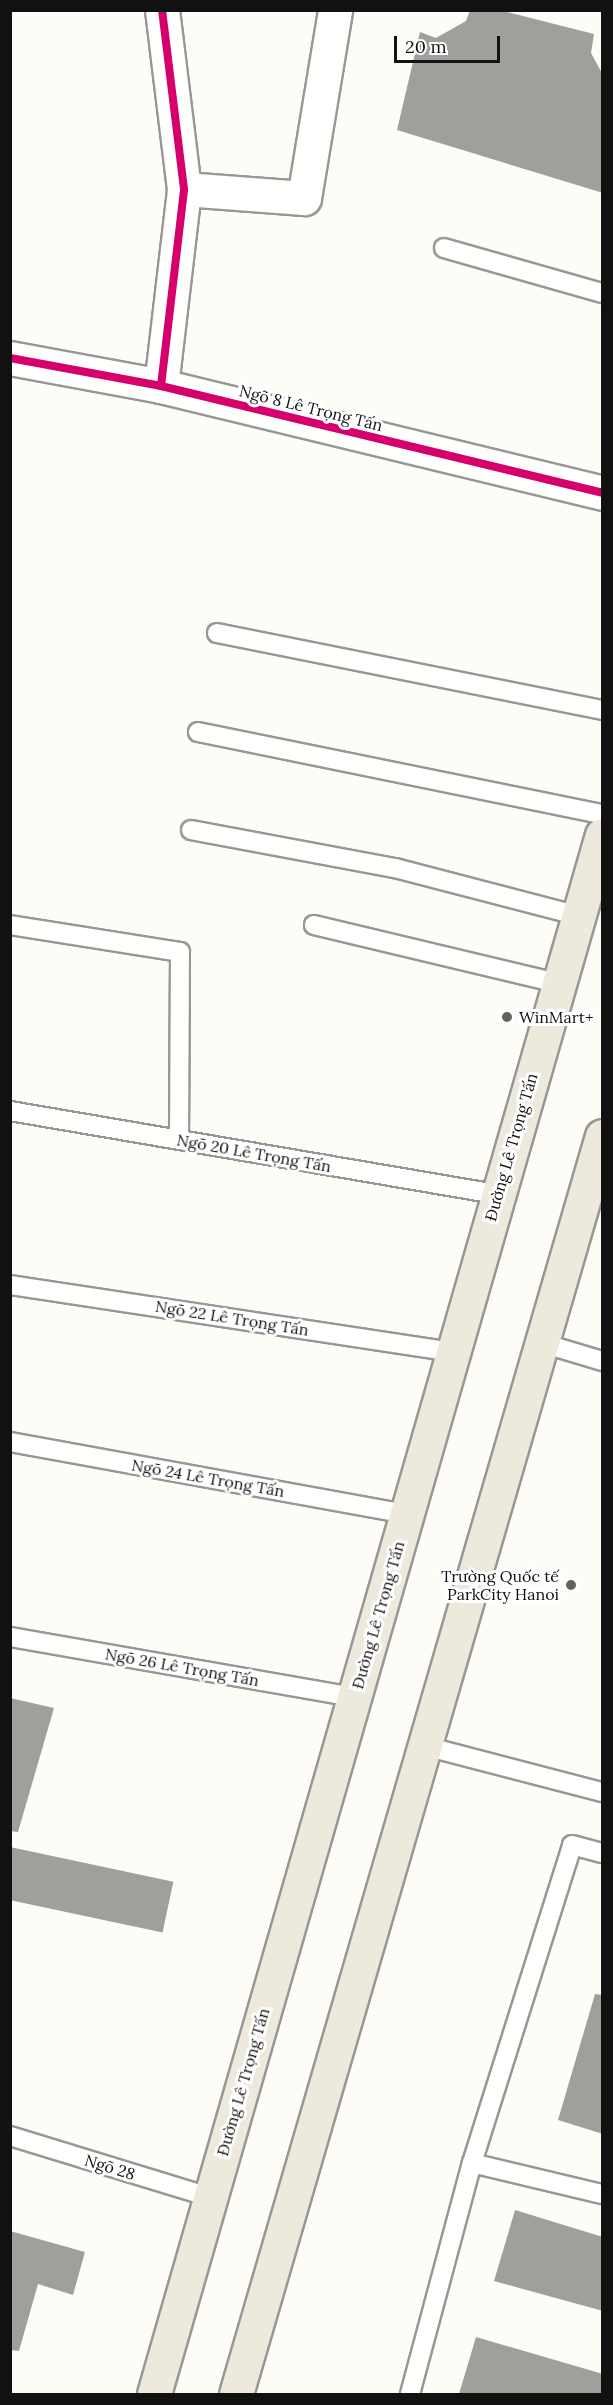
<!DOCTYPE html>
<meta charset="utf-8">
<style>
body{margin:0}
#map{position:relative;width:613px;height:2405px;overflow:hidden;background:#fdfcf7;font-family:Lora,serif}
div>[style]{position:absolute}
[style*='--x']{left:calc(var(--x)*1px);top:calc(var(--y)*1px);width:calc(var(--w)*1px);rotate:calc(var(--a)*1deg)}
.building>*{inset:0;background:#a19f9c;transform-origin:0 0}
.roads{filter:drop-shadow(2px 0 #979795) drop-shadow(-2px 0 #979795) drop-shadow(0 2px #979795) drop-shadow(0 -2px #979795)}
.lane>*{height:18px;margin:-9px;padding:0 9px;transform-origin:9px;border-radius:9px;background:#fffffe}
.street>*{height:33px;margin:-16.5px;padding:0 16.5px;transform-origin:16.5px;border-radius:16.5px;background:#fffffe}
.primary>*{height:33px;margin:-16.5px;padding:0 16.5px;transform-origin:16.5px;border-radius:16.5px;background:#ede9dc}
.cycleway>*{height:8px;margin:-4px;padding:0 4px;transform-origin:4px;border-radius:4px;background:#d6006c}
.dots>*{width:16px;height:16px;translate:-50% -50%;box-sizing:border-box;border:3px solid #fff;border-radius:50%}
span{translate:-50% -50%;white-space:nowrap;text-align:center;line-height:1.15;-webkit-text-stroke:6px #fff;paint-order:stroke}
.street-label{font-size:16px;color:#111}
.poi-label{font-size:16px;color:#111}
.left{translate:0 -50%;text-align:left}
.right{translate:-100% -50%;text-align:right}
.frame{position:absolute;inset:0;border:12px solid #111;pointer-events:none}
.scale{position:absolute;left:394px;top:36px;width:106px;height:27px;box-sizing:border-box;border:3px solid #111;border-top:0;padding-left:8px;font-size:18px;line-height:21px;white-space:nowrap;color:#111;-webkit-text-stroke:4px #fff;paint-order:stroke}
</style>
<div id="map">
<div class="building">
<div style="clip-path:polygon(470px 10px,499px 10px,594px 34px,591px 53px,603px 75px,603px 193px,397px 130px,420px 32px,436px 38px,466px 21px)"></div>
<div style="clip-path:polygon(10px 1698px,54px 1708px,18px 1832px,10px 1831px)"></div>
<div style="left:10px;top:1847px;width:167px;height:52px;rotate:12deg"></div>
<div style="clip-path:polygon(595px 1994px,603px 1995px,603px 2134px,558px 2120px)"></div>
<div style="clip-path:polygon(515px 2210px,603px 2237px,603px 2311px,494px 2281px)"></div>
<div style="clip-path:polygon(10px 2231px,85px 2252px,73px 2295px,38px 2284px,19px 2351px,10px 2350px)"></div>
<div style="clip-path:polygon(476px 2337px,603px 2374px,603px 2394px,459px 2394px)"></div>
</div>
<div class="roads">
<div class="lane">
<div style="--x:444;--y:248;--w:164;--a:15.9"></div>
<div style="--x:217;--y:633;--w:393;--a:11.3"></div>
<div style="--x:198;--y:732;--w:412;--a:11.5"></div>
<div style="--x:191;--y:830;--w:208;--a:10.6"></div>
<div style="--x:395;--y:868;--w:190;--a:14.6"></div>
<div style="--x:10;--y:925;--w:172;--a:9"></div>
<div style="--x:180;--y:952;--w:188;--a:90.3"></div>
<div style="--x:314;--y:925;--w:251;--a:13.4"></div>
<div style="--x:10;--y:1111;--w:495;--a:9.7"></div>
<div style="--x:10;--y:1285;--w:448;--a:8.6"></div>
<div style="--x:542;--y:1343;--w:63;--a:16.7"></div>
<div style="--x:10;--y:1442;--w:402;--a:10.3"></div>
<div style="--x:10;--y:1637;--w:349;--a:9.9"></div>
<div style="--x:425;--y:1746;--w:183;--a:14.6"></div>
<div style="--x:10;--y:2136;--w:209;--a:17"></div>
<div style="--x:472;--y:2163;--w:134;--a:13.4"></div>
<div style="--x:410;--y:2394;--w:239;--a:-75"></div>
<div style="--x:472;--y:2163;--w:333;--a:-72.5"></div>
<div style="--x:572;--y:1845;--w:31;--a:15"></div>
</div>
<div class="street">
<div style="--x:184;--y:189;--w:120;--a:4.3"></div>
<div style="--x:304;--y:198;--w:191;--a:-80.6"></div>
<div style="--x:10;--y:358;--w:154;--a:10.5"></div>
<div style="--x:161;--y:386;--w:454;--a:13.6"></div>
<div style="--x:161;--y:386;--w:198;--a:-83.3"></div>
<div style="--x:184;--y:189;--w:180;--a:-97"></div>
</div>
<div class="primary">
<div style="--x:154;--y:2394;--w:1622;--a:-73.97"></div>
<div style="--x:236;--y:2394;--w:1310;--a:-73.78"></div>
</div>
</div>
<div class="cycleway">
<div style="--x:10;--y:358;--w:154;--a:10.5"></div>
<div style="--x:161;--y:386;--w:454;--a:13.6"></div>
<div style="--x:161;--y:386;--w:198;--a:-83.3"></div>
<div style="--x:184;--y:189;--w:180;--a:-97"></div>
</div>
<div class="dots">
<div style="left:507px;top:1017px;background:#646362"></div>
<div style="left:571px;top:1585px;background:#646362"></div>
</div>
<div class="street-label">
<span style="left:311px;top:408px;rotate:14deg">Ngõ 8 Lê Trọng Tấn</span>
<span style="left:511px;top:1147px;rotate:-74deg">Đường Lê Trọng Tấn</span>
<span style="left:254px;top:1153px;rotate:10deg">Ngõ 20 Lê Trọng Tấn</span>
<span style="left:232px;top:1318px;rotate:9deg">Ngõ 22 Lê Trọng Tấn</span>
<span style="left:208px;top:1478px;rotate:10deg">Ngõ 24 Lê Trọng Tấn</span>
<span style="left:378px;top:1615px;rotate:-74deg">Đường Lê Trọng Tấn</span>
<span style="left:182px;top:1667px;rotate:10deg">Ngõ 26 Lê Trọng Tấn</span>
<span style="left:243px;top:2082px;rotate:-74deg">Đường Lê Trọng Tấn</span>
<span style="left:110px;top:2167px;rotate:17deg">Ngõ 28</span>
</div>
<div class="poi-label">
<span class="left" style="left:519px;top:1017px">WinMart+</span>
<span class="right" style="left:559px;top:1585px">Trường Quốc tế<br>ParkCity Hanoi</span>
</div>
<div class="frame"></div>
<div class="scale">20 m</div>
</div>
